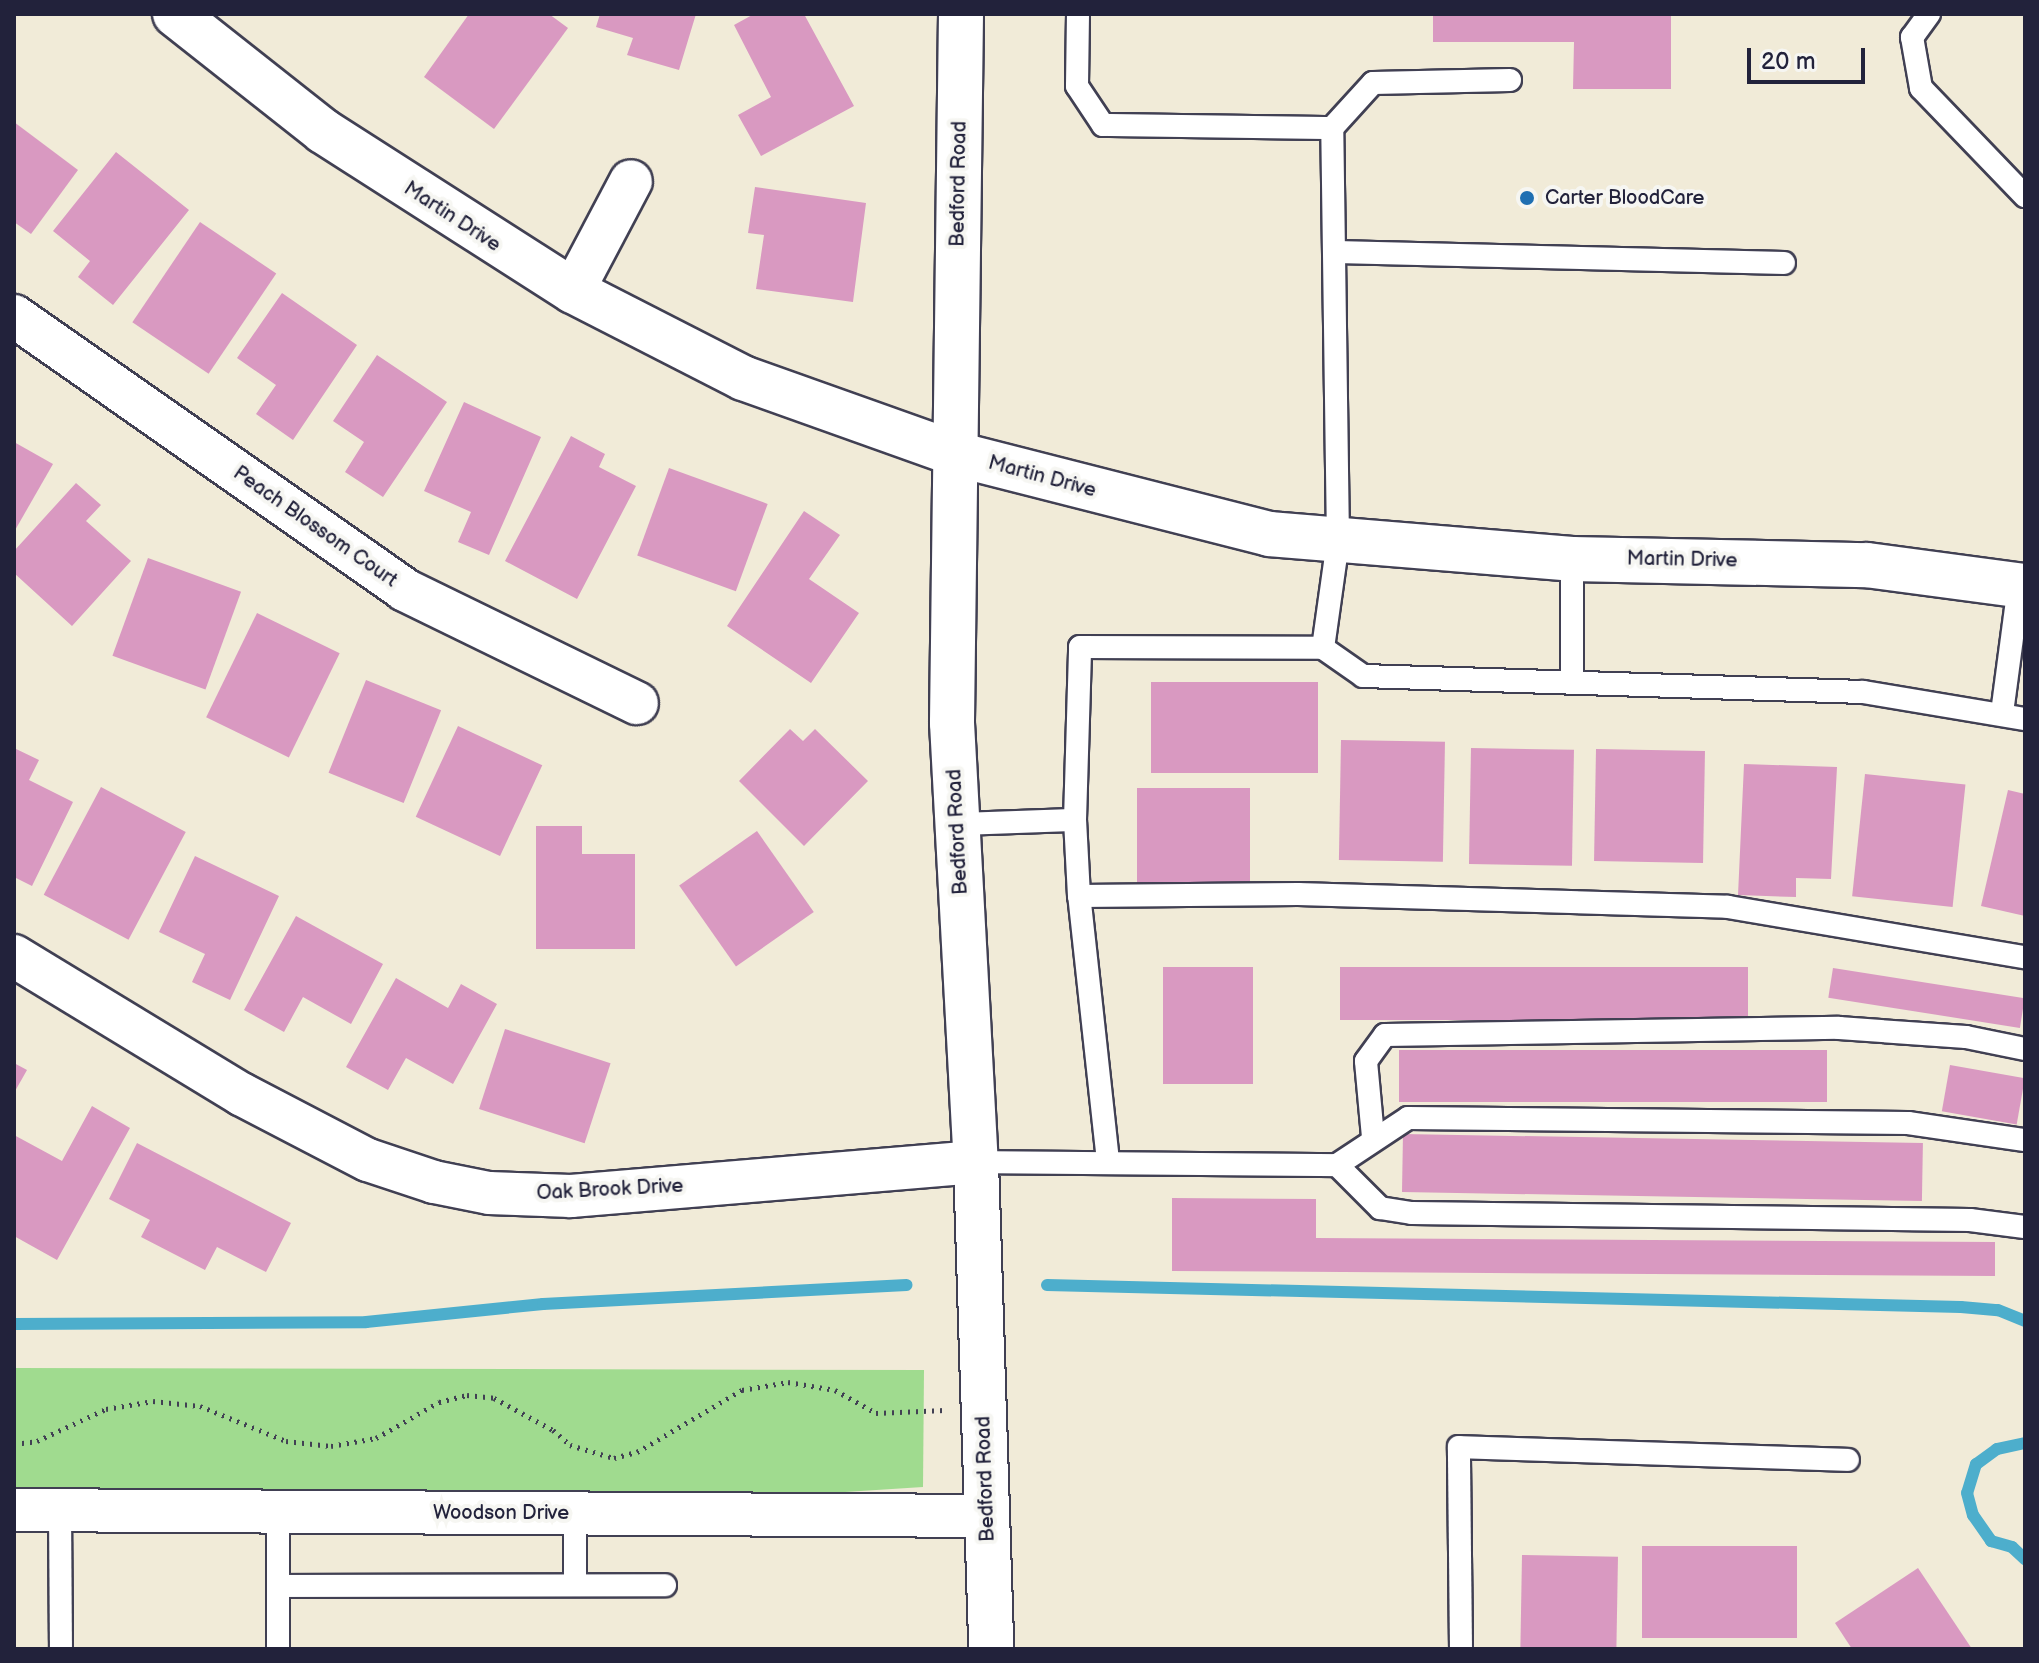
<!DOCTYPE html>
<style>
body{margin:0}
#map{position:relative;width:2039px;height:1663px;overflow:hidden;background:#f1ebd8;font-family:"Balsamiq Sans",sans-serif}
div>[style]{position:absolute}
[style*='--x']{left:calc(var(--x)*1px);top:calc(var(--y)*1px);width:calc(var(--w)*1px);rotate:calc(var(--a)*1deg)}
.green>*{inset:0;background:#a0db8f}
.stream>*{height:12px;margin:-6px;padding:0 6px;transform-origin:6px;border-radius:6px;background:#4daecc}
.building>*{inset:0;background:#d999c1;transform-origin:0 0}
.path>*{height:5px;margin-top:-2.5px;transform-origin:0;background:repeating-linear-gradient(90deg,#414053 0 2px,transparent 0 8px)}
.roads{filter:drop-shadow(2px 0 #414053) drop-shadow(-2px 0 #414053) drop-shadow(0 2px #414053) drop-shadow(0 -2px #414053)}
.service>*{height:22px;margin:-11px;padding:0 11px;transform-origin:11px;border-radius:11px;background:#fff}
.minor>*{height:42px;margin:-21px;padding:0 21px;transform-origin:21px;border-radius:21px;background:#fff}
.tertiary>*{height:44px;margin:-22px;padding:0 22px;transform-origin:22px;border-radius:22px;background:#fff}
.secondary>*{height:44px;margin:-22px;padding:0 22px;transform-origin:22px;border-radius:22px;background:#fff}
.dots>*{width:22px;height:22px;translate:-50% -50%;box-sizing:border-box;border:4px solid #f6f6f2;border-radius:50%}
span{translate:-50% -50%;white-space:nowrap;text-align:center;line-height:1.15;-webkit-text-stroke:8px #f6f6f2;paint-order:stroke}
.street-label{font-size:20px;color:#22223b}
.poi-label{font-size:20px;color:#22223b}
.left{translate:0 -50%;text-align:left}
.frame{position:absolute;inset:0;border:16px solid #22223b;pointer-events:none}
.scale{position:absolute;left:1747px;top:48px;width:118px;height:36px;box-sizing:border-box;border:4px solid #22223b;border-top:0;padding-left:10px;font-size:24px;line-height:28px;white-space:nowrap;color:#22223b;-webkit-text-stroke:6px #f6f6f2;paint-order:stroke}
</style>
<div id="map">
<div class="green">
<div style="clip-path:polygon(14px 1368px,924px 1370px,923px 1487px,814px 1494px,14px 1490px)"></div>
</div>
<div class="stream">
<div style="--x:1047;--y:1285;--w:914;--a:1.38"></div>
<div style="--x:1961;--y:1307;--w:37;--a:5"></div>
<div style="--x:1998;--y:1310;--w:29;--a:22"></div>
<div style="--x:14;--y:1324;--w:352;--a:-0.3"></div>
<div style="--x:366;--y:1322;--w:178;--a:-5.8"></div>
<div style="--x:543;--y:1304;--w:364;--a:-3"></div>
<div style="--x:2025;--y:1443;--w:29;--a:168"></div>
<div style="--x:1997;--y:1449;--w:26;--a:144"></div>
<div style="--x:1976;--y:1464;--w:30;--a:107"></div>
<div style="--x:1967;--y:1493;--w:23;--a:75"></div>
<div style="--x:1973;--y:1515;--w:32;--a:55"></div>
<div style="--x:1991;--y:1541;--w:22;--a:16"></div>
<div style="--x:2012;--y:1547;--w:18;--a:43"></div>
</div>
<div class="building">
<div style="clip-path:polygon(469px 14px,549px 14px,568px 28px,494px 129px,424px 77px)"></div>
<div style="clip-path:polygon(600px 14px,696px 14px,679px 70px,627px 55px,633px 38px,596px 27px)"></div>
<div style="clip-path:polygon(754px 14px,804px 14px,854px 106px,761px 156px,738px 115px,771px 97px,734px 25px)"></div>
<div style="clip-path:polygon(1433px 14px,1671px 14px,1671px 89px,1573px 89px,1574px 42px,1433px 42px)"></div>
<div style="clip-path:polygon(14px 122px,78px 170px,31px 234px,14px 222px)"></div>
<div style="clip-path:polygon(116px 152px,189px 210px,113px 305px,78px 277px,90px 261px,53px 231px)"></div>
<div style="clip-path:polygon(755px 187px,866px 203px,853px 302px,756px 289px,764px 235px,748px 233px)"></div>
<div style="left:200px;top:222px;width:92px;height:121px;rotate:34deg"></div>
<div style="clip-path:polygon(282px 293px,357px 345px,293px 440px,256px 414px,276px 385px,237px 358px)"></div>
<div style="clip-path:polygon(377px 355px,447px 402px,383px 497px,345px 472px,364px 442px,333px 421px)"></div>
<div style="clip-path:polygon(464px 402px,541px 437px,489px 555px,458px 542px,471px 512px,424px 491px)"></div>
<div style="clip-path:polygon(571px 436px,605px 454px,599px 467px,636px 486px,577px 599px,505px 561px)"></div>
<div style="clip-path:polygon(14px 442px,53px 464px,14px 532px)"></div>
<div style="left:669px;top:468px;width:105px;height:93px;rotate:20deg"></div>
<div style="clip-path:polygon(76px 483px,101px 505px,86px 521px,131px 561px,72px 626px,14px 573px,14px 551px)"></div>
<div style="clip-path:polygon(804px 511px,840px 535px,809px 579px,859px 613px,811px 683px,727px 626px)"></div>
<div style="left:148px;top:558px;width:99px;height:104px;rotate:20deg"></div>
<div style="left:257px;top:613px;width:92px;height:116px;rotate:26deg"></div>
<div style="left:366px;top:680px;width:81px;height:100px;rotate:22deg"></div>
<div style="left:1151px;top:682px;width:167px;height:91px"></div>
<div style="left:458px;top:726px;width:93px;height:100px;rotate:25deg"></div>
<div style="clip-path:polygon(790px 729px,803px 741px,815px 729px,868px 781px,804px 846px,739px 781px)"></div>
<div style="left:1341px;top:740px;width:104px;height:120px;rotate:1deg"></div>
<div style="clip-path:polygon(14px 748px,39px 760px,29px 780px,73px 802px,32px 886px,14px 877px)"></div>
<div style="left:1471px;top:748px;width:103px;height:116px;rotate:1deg"></div>
<div style="left:1596px;top:749px;width:109px;height:112px;rotate:1deg"></div>
<div style="clip-path:polygon(1744px 764px,1837px 767px,1831px 879px,1796px 878px,1796px 897px,1738px 895px)"></div>
<div style="left:1865px;top:774px;width:101px;height:123px;rotate:6deg"></div>
<div style="left:101px;top:787px;width:96px;height:122px;rotate:28deg"></div>
<div style="left:1137px;top:788px;width:113px;height:98px"></div>
<div style="clip-path:polygon(2008px 790px,2025px 794px,2025px 916px,1981px 906px)"></div>
<div style="clip-path:polygon(536px 826px,582px 826px,582px 854px,635px 854px,635px 949px,536px 949px)"></div>
<div style="left:757px;top:831px;width:99px;height:95px;rotate:55deg"></div>
<div style="clip-path:polygon(195px 856px,279px 896px,230px 1000px,192px 982px,205px 954px,159px 932px)"></div>
<div style="clip-path:polygon(296px 916px,383px 964px,351px 1024px,303px 997px,284px 1032px,244px 1010px)"></div>
<div style="left:1163px;top:967px;width:90px;height:117px"></div>
<div style="left:1340px;top:967px;width:408px;height:53px"></div>
<div style="left:1833px;top:968px;width:194px;height:30px;rotate:9deg"></div>
<div style="clip-path:polygon(396px 978px,448px 1008px,461px 984px,497px 1004px,453px 1084px,406px 1058px,388px 1090px,346px 1067px)"></div>
<div style="left:505px;top:1029px;width:111px;height:84px;rotate:18deg"></div>
<div style="left:1399px;top:1050px;width:428px;height:52px"></div>
<div style="clip-path:polygon(14px 1063px,27px 1070px,14px 1093px)"></div>
<div style="left:1950px;top:1065px;width:76px;height:47px;rotate:10deg"></div>
<div style="clip-path:polygon(92px 1106px,130px 1128px,57px 1260px,14px 1236px,14px 1135px,62px 1161px)"></div>
<div style="left:1403px;top:1134px;width:520px;height:58px;rotate:1deg"></div>
<div style="clip-path:polygon(137px 1143px,291px 1223px,266px 1272px,217px 1247px,205px 1270px,141px 1237px,150px 1220px,109px 1199px)"></div>
<div style="clip-path:polygon(1172px 1198px,1316px 1199px,1316px 1238px,1995px 1242px,1995px 1276px,1172px 1271px)"></div>
<div style="left:1797px;top:1546px;width:92px;height:155px;rotate:90deg"></div>
<div style="left:1522px;top:1555px;width:96px;height:94px;rotate:1deg"></div>
<div style="clip-path:polygon(1918px 1568px,1972px 1649px,1852px 1649px,1835px 1623px)"></div>
</div>
<div class="path">
<div style="--x:14;--y:1444;--w:23;--a:-7"></div>
<div style="--x:37;--y:1441;--w:76;--a:-24.9"></div>
<div style="--x:106;--y:1409;--w:48;--a:-9.7"></div>
<div style="--x:153;--y:1401;--w:47;--a:6.1"></div>
<div style="--x:200;--y:1406;--w:93;--a:22.1"></div>
<div style="--x:286;--y:1441;--w:45;--a:6.3"></div>
<div style="--x:331;--y:1446;--w:46;--a:-10.1"></div>
<div style="--x:376;--y:1438;--w:73;--a:-29.7"></div>
<div style="--x:439;--y:1402;--w:29;--a:-14"></div>
<div style="--x:467;--y:1395;--w:27;--a:6"></div>
<div style="--x:494;--y:1398;--w:67;--a:28.5"></div>
<div style="--x:553;--y:1430;--w:23;--a:41"></div>
<div style="--x:570;--y:1445;--w:46;--a:16.5"></div>
<div style="--x:614;--y:1458;--w:24;--a:-15"></div>
<div style="--x:637;--y:1452;--w:122;--a:-30.6"></div>
<div style="--x:742;--y:1390;--w:47;--a:-9.9"></div>
<div style="--x:788;--y:1382;--w:48;--a:9.7"></div>
<div style="--x:835;--y:1390;--w:47;--a:29.3"></div>
<div style="--x:876;--y:1413;--w:69;--a:-2.5"></div>
</div>
<div class="roads">
<div class="service">
<div style="--x:1078;--y:14;--w:72;--a:90.8"></div>
<div style="--x:1077;--y:86;--w:47;--a:56.3"></div>
<div style="--x:1103;--y:125;--w:229;--a:0.8"></div>
<div style="--x:1929;--y:14;--w:29;--a:126"></div>
<div style="--x:1912;--y:37;--w:52;--a:80"></div>
<div style="--x:1921;--y:88;--w:150;--a:46.1"></div>
<div style="--x:1337;--y:252;--w:447;--a:1.4"></div>
<div style="--x:1572;--y:559;--w:121;--a:90"></div>
<div style="--x:1323;--y:648;--w:108;--a:-82"></div>
<div style="--x:1338;--y:541;--w:413;--a:-90.8"></div>
<div style="--x:1332;--y:128;--w:61;--a:-47.7"></div>
<div style="--x:1373;--y:83;--w:137;--a:-1.3"></div>
<div style="--x:2002;--y:713;--w:129;--a:-82.4"></div>
<div style="--x:958;--y:824;--w:117;--a:-2"></div>
<div style="--x:1079;--y:896;--w:219;--a:-0.5"></div>
<div style="--x:1298;--y:894;--w:430;--a:1.7"></div>
<div style="--x:1728;--y:907;--w:301;--a:9.6"></div>
<div style="--x:1373;--y:1137;--w:76;--a:-95.3"></div>
<div style="--x:1366;--y:1061;--w:32;--a:-54"></div>
<div style="--x:1385;--y:1035;--w:454;--a:-0.9"></div>
<div style="--x:1839;--y:1028;--w:127;--a:4.1"></div>
<div style="--x:1966;--y:1037;--w:60;--a:11.5"></div>
<div style="--x:1108;--y:1161;--w:267;--a:-96.2"></div>
<div style="--x:1079;--y:896;--w:76;--a:-93"></div>
<div style="--x:1075;--y:820;--w:173;--a:-88.3"></div>
<div style="--x:1080;--y:647;--w:243;--a:0.2"></div>
<div style="--x:1323;--y:648;--w:49;--a:35"></div>
<div style="--x:1363;--y:676;--w:500;--a:1.83"></div>
<div style="--x:1863;--y:692;--w:164;--a:9.5"></div>
<div style="--x:976;--y:1162;--w:361;--a:0.5"></div>
<div style="--x:1337;--y:1165;--w:85;--a:-33.5"></div>
<div style="--x:1408;--y:1118;--w:500;--a:0.57"></div>
<div style="--x:1908;--y:1123;--w:118;--a:8.3"></div>
<div style="--x:1337;--y:1165;--w:61;--a:45"></div>
<div style="--x:1380;--y:1208;--w:32;--a:9"></div>
<div style="--x:1412;--y:1213;--w:558;--a:0.72"></div>
<div style="--x:1970;--y:1220;--w:55;--a:7.3"></div>
<div style="--x:60;--y:1510;--w:139;--a:89.6"></div>
<div style="--x:278;--y:1511;--w:75;--a:90"></div>
<div style="--x:575;--y:1513;--w:70;--a:90"></div>
<div style="--x:278;--y:1649;--w:63;--a:-90"></div>
<div style="--x:278;--y:1586;--w:387;--a:-0.1"></div>
<div style="--x:1461;--y:1649;--w:202;--a:-90.6"></div>
<div style="--x:1459;--y:1447;--w:389;--a:1.9"></div>
</div>
<div class="minor">
<div style="--x:573;--y:291;--w:124;--a:-62.2"></div>
<div style="--x:14;--y:316;--w:477;--a:35"></div>
<div style="--x:405;--y:590;--w:258;--a:26"></div>
<div style="--x:14;--y:956;--w:266;--a:31.3"></div>
<div style="--x:241;--y:1094;--w:143;--a:27.5"></div>
<div style="--x:368;--y:1160;--w:70;--a:18.4"></div>
<div style="--x:434;--y:1182;--w:56;--a:11.3"></div>
<div style="--x:489;--y:1193;--w:82;--a:2.1"></div>
<div style="--x:571;--y:1196;--w:406;--a:-4.8"></div>
<div style="--x:14;--y:1510;--w:974;--a:0.35"></div>
</div>
<div class="tertiary">
<div style="--x:175;--y:14;--w:189;--a:38.3"></div>
<div style="--x:323;--y:131;--w:297;--a:32.6"></div>
<div style="--x:573;--y:291;--w:191;--a:27.1"></div>
<div style="--x:743;--y:378;--w:226;--a:19.6"></div>
<div style="--x:956;--y:454;--w:323;--a:14.3"></div>
<div style="--x:1269;--y:534;--w:304;--a:4.7"></div>
<div style="--x:1572;--y:559;--w:295;--a:1.2"></div>
<div style="--x:1867;--y:565;--w:159;--a:7.6"></div>
</div>
<div class="secondary">
<div style="--x:961;--y:14;--w:709;--a:90.73"></div>
<div style="--x:952;--y:723;--w:440;--a:86.9"></div>
<div style="--x:976;--y:1162;--w:487;--a:88.2"></div>
</div>
</div>
<div class="dots">
<div style="left:1527px;top:198px;background:#1f6fb2"></div>
</div>
<div class="street-label">
<span style="left:959px;top:184px;rotate:-89deg">Bedford Road</span>
<span style="left:452px;top:217px;rotate:33deg">Martin Drive</span>
<span style="left:1042px;top:477px;rotate:15deg">Martin Drive</span>
<span style="left:315px;top:527px;rotate:35deg">Peach Blossom Court</span>
<span style="left:1682px;top:560px;rotate:1deg">Martin Drive</span>
<span style="left:958px;top:832px;rotate:-93deg">Bedford Road</span>
<span style="left:610px;top:1190px;rotate:-3deg">Oak Brook Drive</span>
<span style="left:986px;top:1479px;rotate:-92deg">Bedford Road</span>
<span style="left:501px;top:1513px">Woodson Drive</span>
</div>
<div class="poi-label">
<span class="left" style="left:1545px;top:198px">Carter BloodCare</span>
</div>
<div class="frame"></div>
<div class="scale">20 m</div>
</div>
